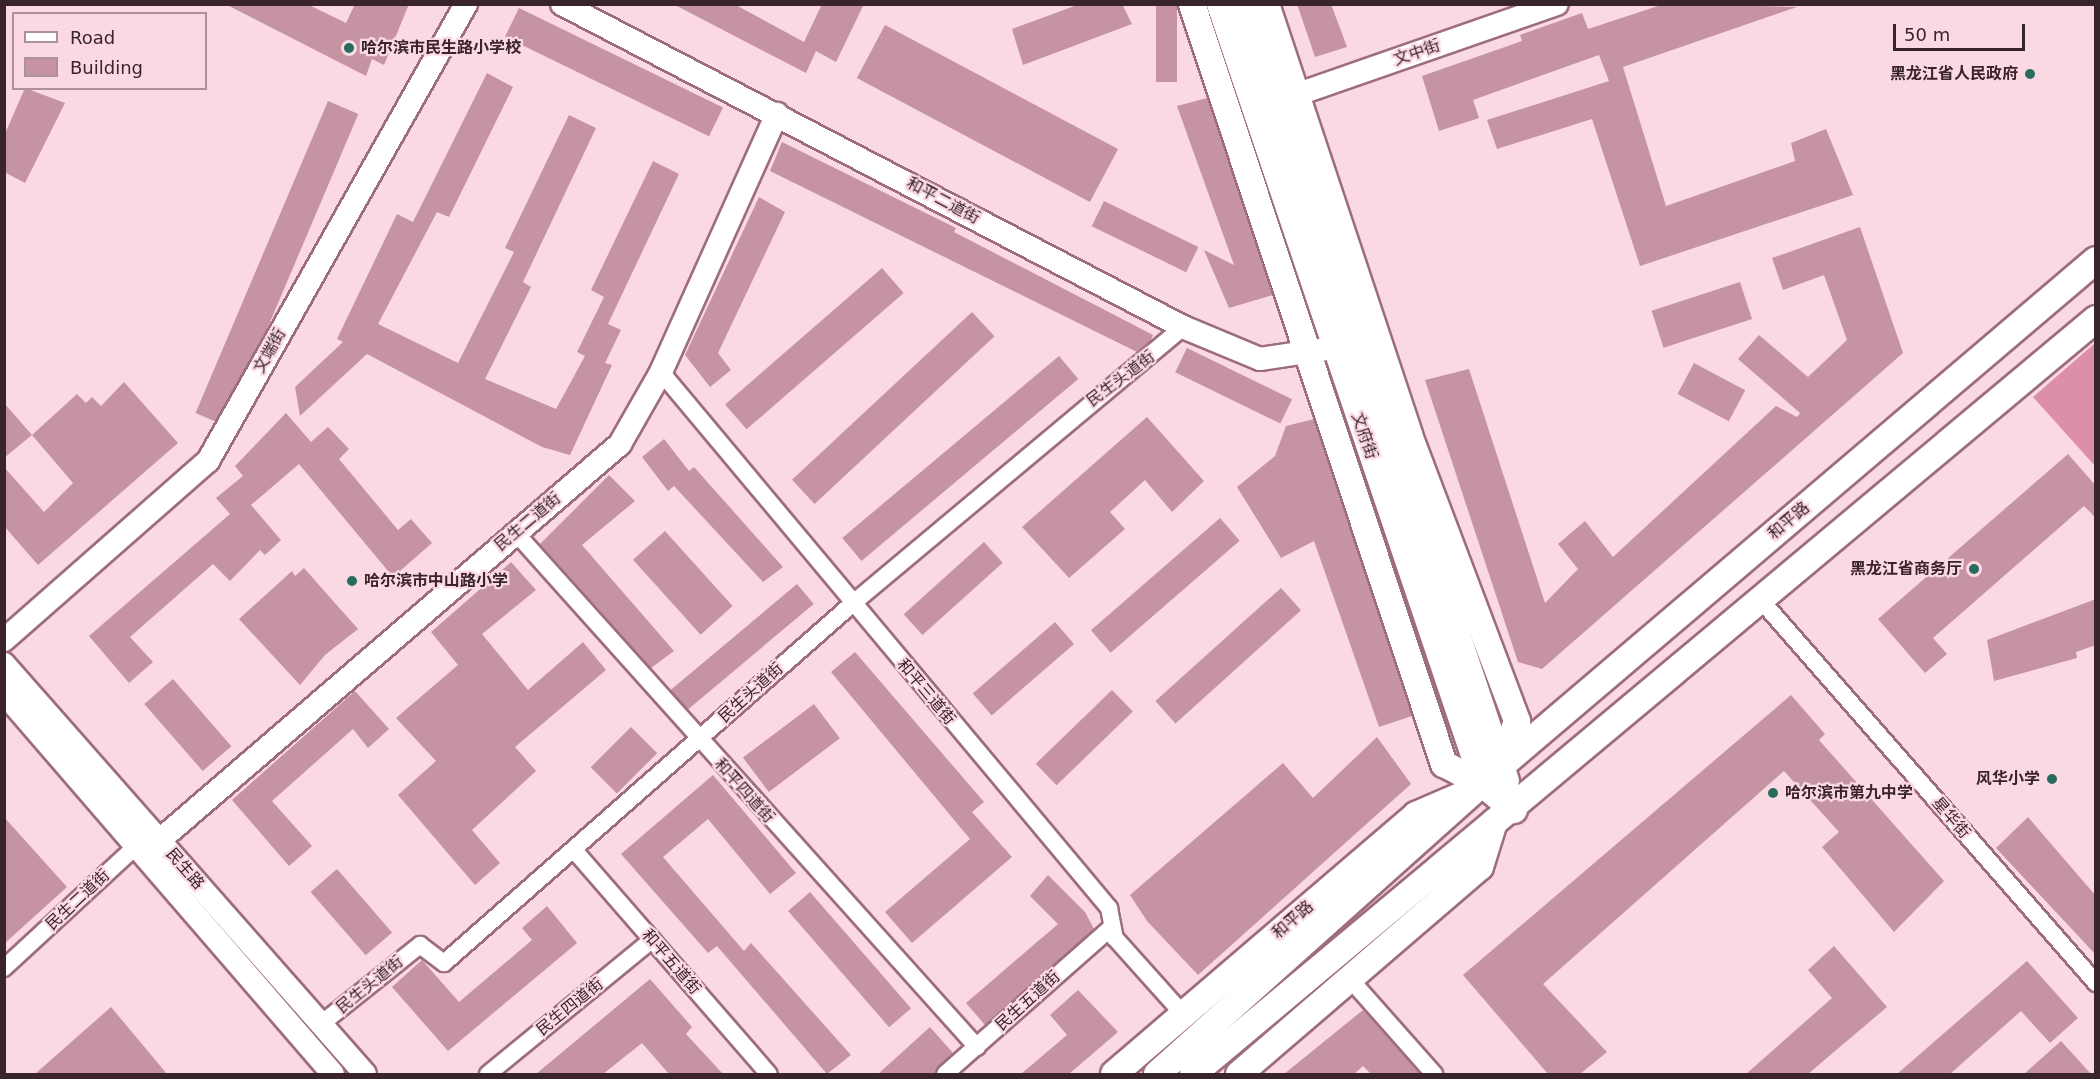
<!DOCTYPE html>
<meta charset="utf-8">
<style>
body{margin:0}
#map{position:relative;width:2100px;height:1079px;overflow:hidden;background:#fbd9e3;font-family:"DejaVu Sans","Noto Sans SC",sans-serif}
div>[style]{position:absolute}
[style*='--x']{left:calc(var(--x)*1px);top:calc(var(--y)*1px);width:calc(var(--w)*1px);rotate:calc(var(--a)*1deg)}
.forest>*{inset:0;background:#dd8fa9}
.building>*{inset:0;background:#c693a3;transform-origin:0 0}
.roads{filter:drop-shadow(2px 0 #9e6d7d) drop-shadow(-2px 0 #9e6d7d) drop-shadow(0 2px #9e6d7d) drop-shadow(0 -2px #9e6d7d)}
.street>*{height:16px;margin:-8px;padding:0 8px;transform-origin:8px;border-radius:8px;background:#fff}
.secondary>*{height:22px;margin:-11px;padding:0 11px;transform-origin:11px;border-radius:11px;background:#fff}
.primary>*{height:26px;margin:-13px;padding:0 13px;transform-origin:13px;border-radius:13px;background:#fff}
.dots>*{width:16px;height:16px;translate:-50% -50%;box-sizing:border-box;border:3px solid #fbd9e3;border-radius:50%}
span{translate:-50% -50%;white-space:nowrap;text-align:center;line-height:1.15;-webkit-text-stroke:4.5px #fbd9e3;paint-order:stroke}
.poi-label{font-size:16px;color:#38242a;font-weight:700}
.left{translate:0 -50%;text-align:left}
.right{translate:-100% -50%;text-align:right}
.street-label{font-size:16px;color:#38242a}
.frame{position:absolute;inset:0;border:6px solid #38242a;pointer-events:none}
.legend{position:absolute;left:12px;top:12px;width:195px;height:78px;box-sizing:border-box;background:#fbd9e3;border:2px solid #ad9199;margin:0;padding:8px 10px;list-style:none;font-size:18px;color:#38242a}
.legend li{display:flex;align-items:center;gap:12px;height:30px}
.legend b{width:30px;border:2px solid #ad9199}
.scale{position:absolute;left:1893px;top:24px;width:132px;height:27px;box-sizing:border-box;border:3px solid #38242a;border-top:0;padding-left:8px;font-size:18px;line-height:21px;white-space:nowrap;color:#38242a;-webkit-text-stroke:4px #fbd9e3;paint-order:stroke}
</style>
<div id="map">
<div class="forest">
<div style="clip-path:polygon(2095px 343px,2095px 466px,2033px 397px)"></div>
</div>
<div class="building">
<div style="clip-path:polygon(225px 4px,307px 4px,346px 23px,355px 4px,409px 4px,384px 65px,372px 59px,366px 76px)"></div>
<div style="clip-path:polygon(673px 4px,734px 4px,804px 42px,822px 4px,864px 4px,836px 62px,816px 51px,806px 73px)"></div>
<div style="clip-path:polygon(1080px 4px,1122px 4px,1132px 24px,1023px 65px,1012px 29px)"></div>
<div style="left:1156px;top:4px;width:21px;height:78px"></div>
<div style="clip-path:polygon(1297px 4px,1331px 4px,1347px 47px,1315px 57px)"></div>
<div style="clip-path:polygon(1664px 4px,1797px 7px,1623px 67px,1666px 206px,1795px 161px,1791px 143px,1826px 129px,1853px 195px,1640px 266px,1592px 119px,1497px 149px,1487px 120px,1609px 81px,1599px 55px,1473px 100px,1479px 118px,1439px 131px,1422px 76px,1522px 41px,1520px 35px,1582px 13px,1588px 29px)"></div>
<div style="left:519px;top:8px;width:227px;height:32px;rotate:26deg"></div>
<div style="left:885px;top:25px;width:264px;height:60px;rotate:28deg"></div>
<div style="clip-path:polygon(487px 73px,513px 87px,449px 217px,437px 212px,378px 324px,458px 363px,514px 252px,505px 248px,569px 115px,596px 128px,523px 282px,531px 287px,485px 379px,556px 409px,585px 356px,577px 352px,604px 297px,591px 290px,653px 161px,679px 174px,608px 324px,621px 330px,605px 363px,612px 365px,570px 455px,542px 447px,367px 354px,300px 416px,295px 387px,343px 342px,337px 339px,397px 214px,413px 222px)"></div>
<div style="clip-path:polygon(25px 88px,65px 103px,25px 183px,4px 172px,4px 136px)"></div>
<div style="clip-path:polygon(1207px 98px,1273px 295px,1229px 308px,1204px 250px,1234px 265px,1177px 106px)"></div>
<div style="left:328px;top:101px;width:33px;height:339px;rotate:23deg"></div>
<div style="clip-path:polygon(782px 142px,956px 228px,954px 232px,1153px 335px,1151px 340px,1137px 352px,770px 171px)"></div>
<div style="clip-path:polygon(759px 197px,785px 212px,718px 353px,731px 370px,710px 387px,685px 355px)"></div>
<div style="left:1104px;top:201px;width:105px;height:28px;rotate:26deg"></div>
<div style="clip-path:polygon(1860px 227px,1903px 353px,1542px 669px,1518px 662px,1425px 380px,1469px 369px,1545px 603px,1578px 569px,1558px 544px,1585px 521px,1613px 557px,1776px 406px,1797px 417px,1800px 413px,1738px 359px,1759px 335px,1808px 377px,1847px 340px,1824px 275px,1783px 290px,1772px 258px)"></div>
<div style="left:882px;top:268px;width:33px;height:208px;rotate:49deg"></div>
<div style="left:1740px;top:282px;width:39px;height:93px;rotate:72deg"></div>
<div style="left:972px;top:312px;width:33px;height:246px;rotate:47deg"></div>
<div style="left:1187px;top:348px;width:117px;height:27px;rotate:26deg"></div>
<div style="left:1059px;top:356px;width:30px;height:283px;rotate:50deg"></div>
<div style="left:1694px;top:363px;width:58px;height:35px;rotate:28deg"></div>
<div style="clip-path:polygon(124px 382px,178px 443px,38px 565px,4px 526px,4px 467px,44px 512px,73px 483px,32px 435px,77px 394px,86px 403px,92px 397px,101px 406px)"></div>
<div style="clip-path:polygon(4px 403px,32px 435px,4px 458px)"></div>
<div style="clip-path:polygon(286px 413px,311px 442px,328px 427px,349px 449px,339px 459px,398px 530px,411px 519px,432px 543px,393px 577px,299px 464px,251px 505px,281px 540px,265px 555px,260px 550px,230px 581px,213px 564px,130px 637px,153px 662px,129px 683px,89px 636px,230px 514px,216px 498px,243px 476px,235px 466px)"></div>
<div style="clip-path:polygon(1147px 417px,1204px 481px,1172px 512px,1145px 480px,1110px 512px,1125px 529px,1069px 578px,1022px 527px)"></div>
<div style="clip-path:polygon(1314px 419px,1412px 716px,1379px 727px,1314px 541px,1281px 558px,1237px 487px,1275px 456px,1286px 426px)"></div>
<div style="clip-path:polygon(664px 439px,689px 471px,694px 467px,783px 567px,763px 582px,674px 486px,668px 491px,642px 457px)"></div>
<div style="clip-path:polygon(2068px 454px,2096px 486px,2096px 518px,2084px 506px,1933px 638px,1947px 654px,1925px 673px,1878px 619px)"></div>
<div style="clip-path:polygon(609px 475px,635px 501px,582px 545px,674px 651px,651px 668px,540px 544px)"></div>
<div style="left:1220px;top:518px;width:30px;height:171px;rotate:49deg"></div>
<div style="left:665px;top:531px;width:101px;height:43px;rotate:48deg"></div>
<div style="left:984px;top:542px;width:28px;height:108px;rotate:48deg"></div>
<div style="clip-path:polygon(511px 562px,536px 590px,482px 634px,528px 690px,583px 642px,606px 670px,515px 747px,536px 771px,472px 830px,500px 863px,475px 885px,398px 795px,436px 761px,396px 718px,458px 665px,431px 632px)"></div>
<div style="clip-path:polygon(304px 568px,358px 629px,325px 655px,300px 685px,239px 619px,292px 571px,295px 576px)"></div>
<div style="left:797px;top:584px;width:26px;height:165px;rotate:50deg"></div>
<div style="left:1281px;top:588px;width:30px;height:169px;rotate:48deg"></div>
<div style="clip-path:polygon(2096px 599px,2096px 645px,2076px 652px,2077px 658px,1994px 681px,1987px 640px)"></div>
<div style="left:1055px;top:622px;width:29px;height:109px;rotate:49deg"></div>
<div style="clip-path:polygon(855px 652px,984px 802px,972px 812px,1012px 857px,912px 943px,885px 912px,970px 839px,831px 672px)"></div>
<div style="left:173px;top:679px;width:89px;height:38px;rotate:49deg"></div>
<div style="left:1112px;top:690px;width:30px;height:106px;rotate:46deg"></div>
<div style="clip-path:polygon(355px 691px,389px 729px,368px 748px,353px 729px,272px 801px,312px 846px,289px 866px,232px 800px)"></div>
<div style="clip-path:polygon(1791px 695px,1825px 734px,1819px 740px,1944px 881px,1894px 932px,1822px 847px,1839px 832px,1784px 771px,1543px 984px,1607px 1052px,1580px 1074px,1548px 1074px,1463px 975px)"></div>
<div style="left:814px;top:704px;width:43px;height:89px;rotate:53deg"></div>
<div style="left:631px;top:727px;width:37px;height:57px;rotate:45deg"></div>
<div style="clip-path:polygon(1377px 737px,1411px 784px,1198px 975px,1147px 921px,1130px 895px,1283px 763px,1313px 798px)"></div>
<div style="clip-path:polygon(713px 775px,796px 873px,770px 894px,708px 819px,663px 857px,744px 951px,751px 943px,851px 1055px,827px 1074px,717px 946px,708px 953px,621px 854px)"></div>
<div style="clip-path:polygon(4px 817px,67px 887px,4px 944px)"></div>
<div style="clip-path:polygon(2028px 817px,2096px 896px,2096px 955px,1996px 848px)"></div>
<div style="left:337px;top:869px;width:84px;height:35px;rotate:49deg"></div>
<div style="clip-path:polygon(1048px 875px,1085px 912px,1094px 929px,985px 1025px,966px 1003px,1058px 924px,1030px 896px)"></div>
<div style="left:810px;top:892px;width:154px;height:29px;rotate:49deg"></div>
<div style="clip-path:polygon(547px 906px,577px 943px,448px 1051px,392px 987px,422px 960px,459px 1002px,532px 940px,522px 928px)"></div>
<div style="clip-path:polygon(1834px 946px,1887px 1007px,1808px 1074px,1746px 1074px,1832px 998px,1808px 970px)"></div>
<div style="clip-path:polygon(2027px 961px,2078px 1018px,2050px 1043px,2021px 1011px,1950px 1074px,1897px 1074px)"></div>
<div style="clip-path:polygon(650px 979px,692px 1027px,686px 1034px,723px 1074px,669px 1074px,642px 1043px,603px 1074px,536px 1074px)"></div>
<div style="clip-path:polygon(1078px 990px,1118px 1032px,1069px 1074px,1021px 1074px,1067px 1035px,1050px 1015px)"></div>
<div style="clip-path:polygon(111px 1007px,167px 1074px,35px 1074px)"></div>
<div style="clip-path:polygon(1363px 1010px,1420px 1074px,1371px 1074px,1363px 1066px,1354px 1074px,1284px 1074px)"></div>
<div style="clip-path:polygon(930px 1027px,953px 1053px,935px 1073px,878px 1074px)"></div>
<div style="clip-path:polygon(2061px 1041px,2091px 1074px,2024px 1074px)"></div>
</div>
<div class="roads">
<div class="street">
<div style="--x:661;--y:372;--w:699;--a:50.11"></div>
<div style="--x:1109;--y:908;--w:31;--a:79"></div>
<div style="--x:1115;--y:938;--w:102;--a:48.2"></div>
<div style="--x:515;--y:532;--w:692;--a:48.11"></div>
<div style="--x:1759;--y:598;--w:512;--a:48.8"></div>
<div style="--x:574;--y:850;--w:297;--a:49"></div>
<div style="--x:4;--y:968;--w:192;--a:-42.7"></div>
<div style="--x:1350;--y:979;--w:127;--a:48.5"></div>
<div style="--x:321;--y:1024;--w:127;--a:-38.6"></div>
<div style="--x:420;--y:945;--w:30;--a:37"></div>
<div style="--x:444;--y:963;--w:543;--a:-41.34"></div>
<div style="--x:852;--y:604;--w:432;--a:-39.9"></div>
<div style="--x:488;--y:1074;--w:212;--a:-39.3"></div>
<div style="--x:945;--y:1074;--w:222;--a:-41.4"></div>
</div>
<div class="secondary">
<div style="--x:562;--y:4;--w:700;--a:27.48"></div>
<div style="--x:1183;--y:327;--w:83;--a:22.6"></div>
<div style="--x:1260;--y:359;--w:75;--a:-8.5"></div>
<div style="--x:1281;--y:100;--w:292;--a:-19.2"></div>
<div style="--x:4;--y:640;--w:271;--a:-41.3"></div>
<div style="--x:208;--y:461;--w:525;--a:-60.55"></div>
<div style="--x:4;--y:664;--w:546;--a:48.64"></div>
<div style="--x:4;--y:693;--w:503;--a:49.19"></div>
<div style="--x:160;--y:840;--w:607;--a:-40.72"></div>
<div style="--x:620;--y:444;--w:83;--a:-60.3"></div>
<div style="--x:661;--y:372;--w:283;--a:-65.8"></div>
</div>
<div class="primary">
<div style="--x:1192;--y:4;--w:801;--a:71.66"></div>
<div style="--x:1444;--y:764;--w:45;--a:27.7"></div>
<div style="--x:1220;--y:4;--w:824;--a:71.32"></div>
<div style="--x:1484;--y:785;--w:39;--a:40"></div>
<div style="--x:1246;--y:4;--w:819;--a:71.5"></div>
<div style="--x:1266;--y:4;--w:454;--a:71.6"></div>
<div style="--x:1409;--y:435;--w:306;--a:69.3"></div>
<div style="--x:1517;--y:721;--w:48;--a:109.6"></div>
<div style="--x:1114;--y:1074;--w:398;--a:-40.6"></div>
<div style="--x:1416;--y:815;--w:50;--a:-23.5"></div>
<div style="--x:1157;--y:1074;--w:462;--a:-41.8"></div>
<div style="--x:1501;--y:766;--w:781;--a:-40.38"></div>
<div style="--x:1193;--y:1074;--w:1177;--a:-39.9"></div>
<div style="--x:1239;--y:1074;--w:318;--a:-40.7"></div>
<div style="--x:1480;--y:867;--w:47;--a:-72.7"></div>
</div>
</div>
<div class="dots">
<div style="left:349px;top:48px;background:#286c60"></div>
<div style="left:2030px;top:74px;background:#286c60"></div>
<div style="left:1974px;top:569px;background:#286c60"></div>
<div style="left:352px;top:581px;background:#286c60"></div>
<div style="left:2052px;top:779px;background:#286c60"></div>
<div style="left:1773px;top:793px;background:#286c60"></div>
</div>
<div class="poi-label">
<span class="left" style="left:361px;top:48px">哈尔滨市民生路小学校</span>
<span class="right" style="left:2018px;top:74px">黑龙江省人民政府</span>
<span class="right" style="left:1962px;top:569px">黑龙江省商务厅</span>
<span class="left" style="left:364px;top:581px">哈尔滨市中山路小学</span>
<span class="right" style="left:2040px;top:779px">风华小学</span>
<span class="left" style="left:1785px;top:793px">哈尔滨市第九中学</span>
</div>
<div class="street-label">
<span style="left:1417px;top:53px;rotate:-19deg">文中街</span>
<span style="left:943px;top:201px;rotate:28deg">和平二道街</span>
<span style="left:270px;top:351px;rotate:-61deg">文端街</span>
<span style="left:1121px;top:379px;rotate:-37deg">民生头道街</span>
<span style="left:1364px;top:436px;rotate:71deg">文府街</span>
<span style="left:1789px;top:521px;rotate:-40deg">和平路</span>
<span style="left:528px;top:522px;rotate:-40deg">民生二道街</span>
<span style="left:926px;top:692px;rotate:50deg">和平三道街</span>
<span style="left:751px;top:693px;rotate:-42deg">民生头道街</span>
<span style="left:744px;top:791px;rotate:48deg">和平四道街</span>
<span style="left:1951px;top:818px;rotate:49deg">星华街</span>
<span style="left:185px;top:869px;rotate:49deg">民生路</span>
<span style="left:78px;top:900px;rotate:-43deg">民生二道街</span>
<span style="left:1293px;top:920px;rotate:-41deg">和平路</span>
<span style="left:671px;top:962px;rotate:49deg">和平五道街</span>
<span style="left:370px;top:985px;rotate:-39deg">民生头道街</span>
<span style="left:1028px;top:1001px;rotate:-42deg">民生五道街</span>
<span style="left:570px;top:1007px;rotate:-39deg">民生四道街</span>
</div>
<div class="frame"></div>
<ul class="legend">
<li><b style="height:8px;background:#fff"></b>Road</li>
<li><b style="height:16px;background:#c693a3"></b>Building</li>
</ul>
<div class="scale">50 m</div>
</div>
